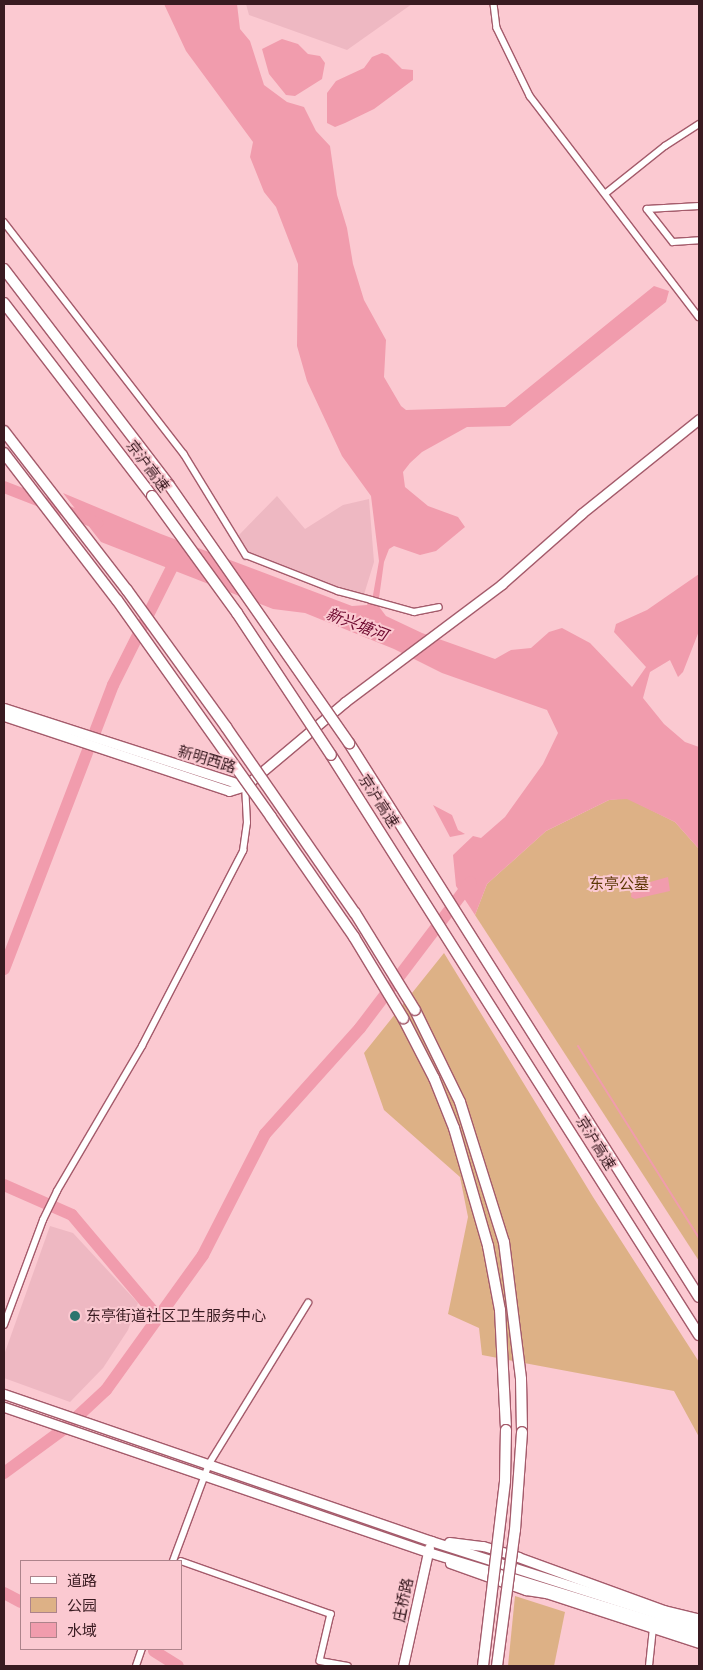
<!DOCTYPE html>
<meta charset="utf-8">
<style>
body{margin:0}
#map{position:relative;width:703px;height:1670px;overflow:hidden;background:#fbc9d1;font-family:"Exo 2","Noto Sans SC",sans-serif}
div>[style]{position:absolute}
[style*='--x']{left:calc(var(--x)*1px);top:calc(var(--y)*1px);width:calc(var(--w)*1px);rotate:calc(var(--a)*1deg)}
.built>*{inset:0;background:#eeb8c2}
.green>*{inset:0;background:#ddb186}
.water>*{inset:0;background:#f19cad}
.stream>*{height:2px;margin:-1px;padding:0 1px;transform-origin:1px;border-radius:1px;background:#f19cad}
.river>*{height:12px;margin:-6px;padding:0 6px;transform-origin:6px;border-radius:6px;background:#f19cad}
.roads{filter:drop-shadow(1px 0 #a45b6b) drop-shadow(-1px 0 #a45b6b) drop-shadow(0 1px #a45b6b) drop-shadow(0 -1px #a45b6b)}
.street>*{height:5.5px;margin:-2.75px;padding:0 2.75px;transform-origin:2.75px;border-radius:2.75px;background:#fff}
.secondary>*{height:9px;margin:-4.5px;padding:0 4.5px;transform-origin:4.5px;border-radius:4.5px;background:#fff}
.highway>*{height:10px;margin:-5px;padding:0 5px;transform-origin:5px;border-radius:5px;background:#fff}
.bridges{filter:drop-shadow(1px 0 #a45b6b) drop-shadow(-1px 0 #a45b6b) drop-shadow(0 1px #a45b6b) drop-shadow(0 -1px #a45b6b)}
.highway-bridge>*{height:10px;margin:-5px;padding:0 5px;transform-origin:5px;border-radius:5px;background:#fff}
.dots>*{width:14px;height:14px;translate:-50% -50%;box-sizing:border-box;border:2px solid #fbc9d1;border-radius:50%}
span{translate:-50% -50%;white-space:nowrap;text-align:center;line-height:1.15;-webkit-text-stroke:4px #fbc9d1;paint-order:stroke}
.street-label{font-size:15px;color:#391b21}
.park-label{font-size:15px;color:#5c3704}
.poi-label{font-size:15px;color:#391b21}
.left{translate:0 -50%;text-align:left}
.water-label{font-size:16px;color:#6f0a30;font-style:italic}
.frame{position:absolute;inset:0;border:5px solid #391b21;pointer-events:none}
.legend{position:absolute;left:20px;top:1560px;width:162px;height:90px;box-sizing:border-box;background:#fbc9d1;border:1px solid #ad838b;margin:0;padding:6px 9px;list-style:none;font-size:15px;color:#391b21}
.legend li{display:flex;align-items:center;gap:10px;height:25px}
.legend b{width:25px;border:1px solid #ad838b}
</style>
<div id="map">
<div class="built">
<div style="clip-path:polygon(246px 4px,412px 4px,347px 50px,249px 15px)"></div>
<div style="clip-path:polygon(277px 496px,305px 529px,343px 505px,369px 499px,374px 562px,362px 601px,243px 556px,239px 535px)"></div>
<div style="clip-path:polygon(50px 1226px,73px 1233px,138px 1303px,128px 1330px,103px 1368px,70px 1402px,4px 1378px,4px 1355px)"></div>
</div>
<div class="green">
<div style="clip-path:polygon(627px 798px,675px 822px,699px 849px,699px 1261px,475px 915px,487px 884px,546px 831px,609px 800px)"></div>
<div style="clip-path:polygon(444px 953px,593px 1197px,699px 1362px,699px 1437px,674px 1391px,482px 1355px,479px 1328px,448px 1314px,468px 1217px,460px 1177px,384px 1110px,364px 1053px)"></div>
<div style="clip-path:polygon(515px 1596px,565px 1612px,554px 1666px,508px 1666px)"></div>
</div>
<div class="water">
<div style="clip-path:polygon(164px 4px,237px 4px,240px 29px,250px 41px,264px 85px,287px 102px,304px 107px,316px 131px,330px 146px,337px 195px,347px 228px,353px 264px,364px 300px,386px 340px,384px 377px,401px 406px,406px 410px,505px 407px,654px 286px,669px 291px,666px 302px,510px 426px,467px 427px,422px 452px,410px 463px,403px 472px,405px 487px,428px 506px,458px 517px,465px 527px,436px 551px,420px 555px,394px 546px,389px 549px,384px 562px,379px 598px,380px 608px,386px 616px,422px 633px,495px 659px,511px 650px,531px 648px,549px 632px,562px 628px,590px 643px,632px 687px,646px 667px,614px 632px,616px 624px,647px 610px,699px 574px,699px 631px,683px 672px,678px 677px,670px 660px,650px 672px,643px 698px,664px 724px,685px 742px,699px 747px,699px 849px,675px 822px,627px 799px,609px 800px,546px 831px,487px 884px,475px 915px,456px 886px,453px 855px,473px 836px,481px 838px,505px 817px,543px 764px,558px 733px,547px 710px,442px 673px,394px 649px,305px 613px,273px 609px,101px 542px,63px 493px,161px 534px,352px 606px,367px 605px,373px 595px,379px 561px,371px 496px,342px 456px,307px 381px,297px 346px,298px 264px,276px 207px,264px 192px,250px 157px,253px 142px,186px 51px)"></div>
<div style="clip-path:polygon(282px 39px,298px 44px,308px 54px,320px 56px,325px 63px,322px 79px,295px 96px,286px 95px,269px 74px,262px 49px)"></div>
<div style="clip-path:polygon(382px 53px,388px 55px,402px 69px,413px 70px,413px 80px,374px 109px,345px 123px,335px 127px,327px 123px,327px 93px,336px 81px,364px 68px,372px 57px)"></div>
<div style="clip-path:polygon(433px 805px,452px 815px,458px 830px,465px 834px,450px 837px)"></div>
<div style="clip-path:polygon(668px 877px,670px 891px,635px 899px,631px 897px,632px 887px)"></div>
</div>
<div class="stream">
<div style="--x:578;--y:1046;--w:227;--a:57.8"></div>
</div>
<div class="river">
<div style="--x:4;--y:487;--w:100;--a:21.2"></div>
<div style="--x:4;--y:969;--w:304;--a:-69"></div>
<div style="--x:113;--y:685;--w:145;--a:-63.4"></div>
<div style="--x:4;--y:1185;--w:74;--a:23.8"></div>
<div style="--x:72;--y:1215;--w:133;--a:49.9"></div>
<div style="--x:4;--y:1473;--w:74;--a:-36.3"></div>
<div style="--x:64;--y:1429;--w:57;--a:-42.9"></div>
<div style="--x:106;--y:1390;--w:166;--a:-54.3"></div>
<div style="--x:203;--y:1255;--w:136;--a:-62.9"></div>
<div style="--x:265;--y:1134;--w:142;--a:-48.1"></div>
<div style="--x:360;--y:1028;--w:183;--a:-52.8"></div>
<div style="--x:4;--y:1593;--w:19;--a:28"></div>
<div style="--x:154;--y:1651;--w:28;--a:32"></div>
</div>
<div class="roads">
<div class="street">
<div style="--x:494;--y:4;--w:24;--a:83"></div>
<div style="--x:497;--y:28;--w:76;--a:64.1"></div>
<div style="--x:530;--y:96;--w:278;--a:52.6"></div>
<div style="--x:605;--y:194;--w:77;--a:-38.7"></div>
<div style="--x:665;--y:146;--w:40;--a:-32.9"></div>
<div style="--x:647;--y:209;--w:42;--a:51.8"></div>
<div style="--x:673;--y:242;--w:26;--a:-4"></div>
<div style="--x:647;--y:209;--w:52;--a:-3.3"></div>
<div style="--x:4;--y:222;--w:294;--a:52.2"></div>
<div style="--x:184;--y:454;--w:119;--a:58.5"></div>
<div style="--x:246;--y:555;--w:99;--a:21.4"></div>
<div style="--x:338;--y:591;--w:34;--a:15"></div>
<div style="--x:371;--y:600;--w:45;--a:15.6"></div>
<div style="--x:414;--y:612;--w:25;--a:-11"></div>
<div style="--x:4;--y:1325;--w:112;--a:-69.6"></div>
<div style="--x:43;--y:1220;--w:32;--a:-64"></div>
<div style="--x:57;--y:1191;--w:168;--a:-59.6"></div>
<div style="--x:142;--y:1046;--w:220;--a:-62.6"></div>
<div style="--x:243;--y:851;--w:28;--a:-82"></div>
<div style="--x:247;--y:823;--w:37;--a:-93"></div>
<div style="--x:173;--y:1561;--w:103;--a:-69.6"></div>
<div style="--x:209;--y:1464;--w:189;--a:-58.4"></div>
<div style="--x:181;--y:1561;--w:159;--a:19.5"></div>
<div style="--x:331;--y:1614;--w:48;--a:103.2"></div>
<div style="--x:320;--y:1661;--w:28;--a:10"></div>
<div style="--x:136;--y:1666;--w:18;--a:-71"></div>
<div style="--x:649;--y:1666;--w:36;--a:-84"></div>
</div>
<div class="secondary">
<div style="--x:4;--y:708;--w:253;--a:17.9"></div>
<div style="--x:4;--y:716;--w:237;--a:18.4"></div>
<div style="--x:229;--y:791;--w:17;--a:-17"></div>
<div style="--x:245;--y:786;--w:131;--a:-40"></div>
<div style="--x:345;--y:702;--w:196;--a:-36.9"></div>
<div style="--x:502;--y:584;--w:106;--a:-41.5"></div>
<div style="--x:581;--y:514;--w:151;--a:-38.8"></div>
<div style="--x:4;--y:1394;--w:452;--a:19"></div>
<div style="--x:431;--y:1541;--w:281;--a:17.8"></div>
<div style="--x:4;--y:1407;--w:448;--a:18.9"></div>
<div style="--x:428;--y:1552;--w:283;--a:17"></div>
<div style="--x:449;--y:1542;--w:34;--a:7"></div>
<div style="--x:483;--y:1546;--w:37;--a:17"></div>
<div style="--x:518;--y:1557;--w:155;--a:20"></div>
<div style="--x:664;--y:1610;--w:36;--a:14"></div>
<div style="--x:450;--y:1563;--w:81;--a:19.6"></div>
<div style="--x:526;--y:1590;--w:20;--a:9"></div>
<div style="--x:546;--y:1593;--w:161;--a:18.1"></div>
<div style="--x:403;--y:1666;--w:121;--a:-77.6"></div>
</div>
<div class="highway">
<div style="--x:4;--y:269;--w:272;--a:52.6"></div>
<div style="--x:4;--y:303;--w:243;--a:52.5"></div>
<div style="--x:349;--y:743;--w:655;--a:57.72"></div>
<div style="--x:331;--y:755;--w:687;--a:57.61"></div>
<div style="--x:415;--y:1010;--w:102;--a:63.9"></div>
<div style="--x:460;--y:1102;--w:147;--a:72.6"></div>
<div style="--x:504;--y:1242;--w:138;--a:82.9"></div>
<div style="--x:521;--y:1379;--w:53;--a:88.9"></div>
<div style="--x:403;--y:1018;--w:68;--a:62.7"></div>
<div style="--x:434;--y:1078;--w:54;--a:68.2"></div>
<div style="--x:454;--y:1128;--w:123;--a:73.9"></div>
<div style="--x:488;--y:1246;--w:65;--a:79.4"></div>
<div style="--x:500;--y:1310;--w:120;--a:87.1"></div>
</div>
</div>
<div class="bridges">
<div class="highway-bridge">
<div style="--x:4;--y:431;--w:201;--a:52.3"></div>
<div style="--x:127;--y:590;--w:169;--a:54.1"></div>
<div style="--x:226;--y:727;--w:226;--a:55.3"></div>
<div style="--x:355;--y:913;--w:114;--a:58.3"></div>
<div style="--x:4;--y:453;--w:185;--a:52.5"></div>
<div style="--x:117;--y:600;--w:266;--a:54.6"></div>
<div style="--x:271;--y:817;--w:146;--a:55.3"></div>
<div style="--x:354;--y:937;--w:95;--a:58.8"></div>
<div style="--x:169;--y:485;--w:315;--a:55.1"></div>
<div style="--x:152;--y:496;--w:145;--a:54"></div>
<div style="--x:237;--y:613;--w:170;--a:56.5"></div>
<div style="--x:483;--y:1666;--w:186;--a:-83.2"></div>
<div style="--x:505;--y:1481;--w:51;--a:-88.9"></div>
<div style="--x:497;--y:1666;--w:137;--a:-82.5"></div>
<div style="--x:515;--y:1530;--w:98;--a:-85.9"></div>
</div>
</div>
<div class="dots">
<div style="left:75px;top:1316px;background:#2d756e"></div>
</div>
<div class="street-label">
<span style="left:148px;top:466px;rotate:53deg">京沪高速</span>
<span style="left:207px;top:759px;rotate:17deg">新明西路</span>
<span style="left:379px;top:801px;rotate:57deg">京沪高速</span>
<span style="left:596px;top:1143px;rotate:58deg">京沪高速</span>
<span style="left:403px;top:1600px;rotate:-78deg">庄桥路</span>
</div>
<div class="park-label">
<span style="left:619px;top:884px">东亭公墓</span>
</div>
<div class="poi-label">
<span class="left" style="left:86px;top:1316px">东亭街道社区卫生服务中心</span>
</div>
<div class="water-label">
<span style="left:357px;top:624px;rotate:21deg">新兴塘河</span>
</div>
<div class="frame"></div>
<ul class="legend">
<li><b style="height:6px;background:#fff"></b>道路</li>
<li><b style="height:14px;background:#ddb186"></b>公园</li>
<li><b style="height:14px;background:#f19cad"></b>水域</li>
</ul>
</div>
